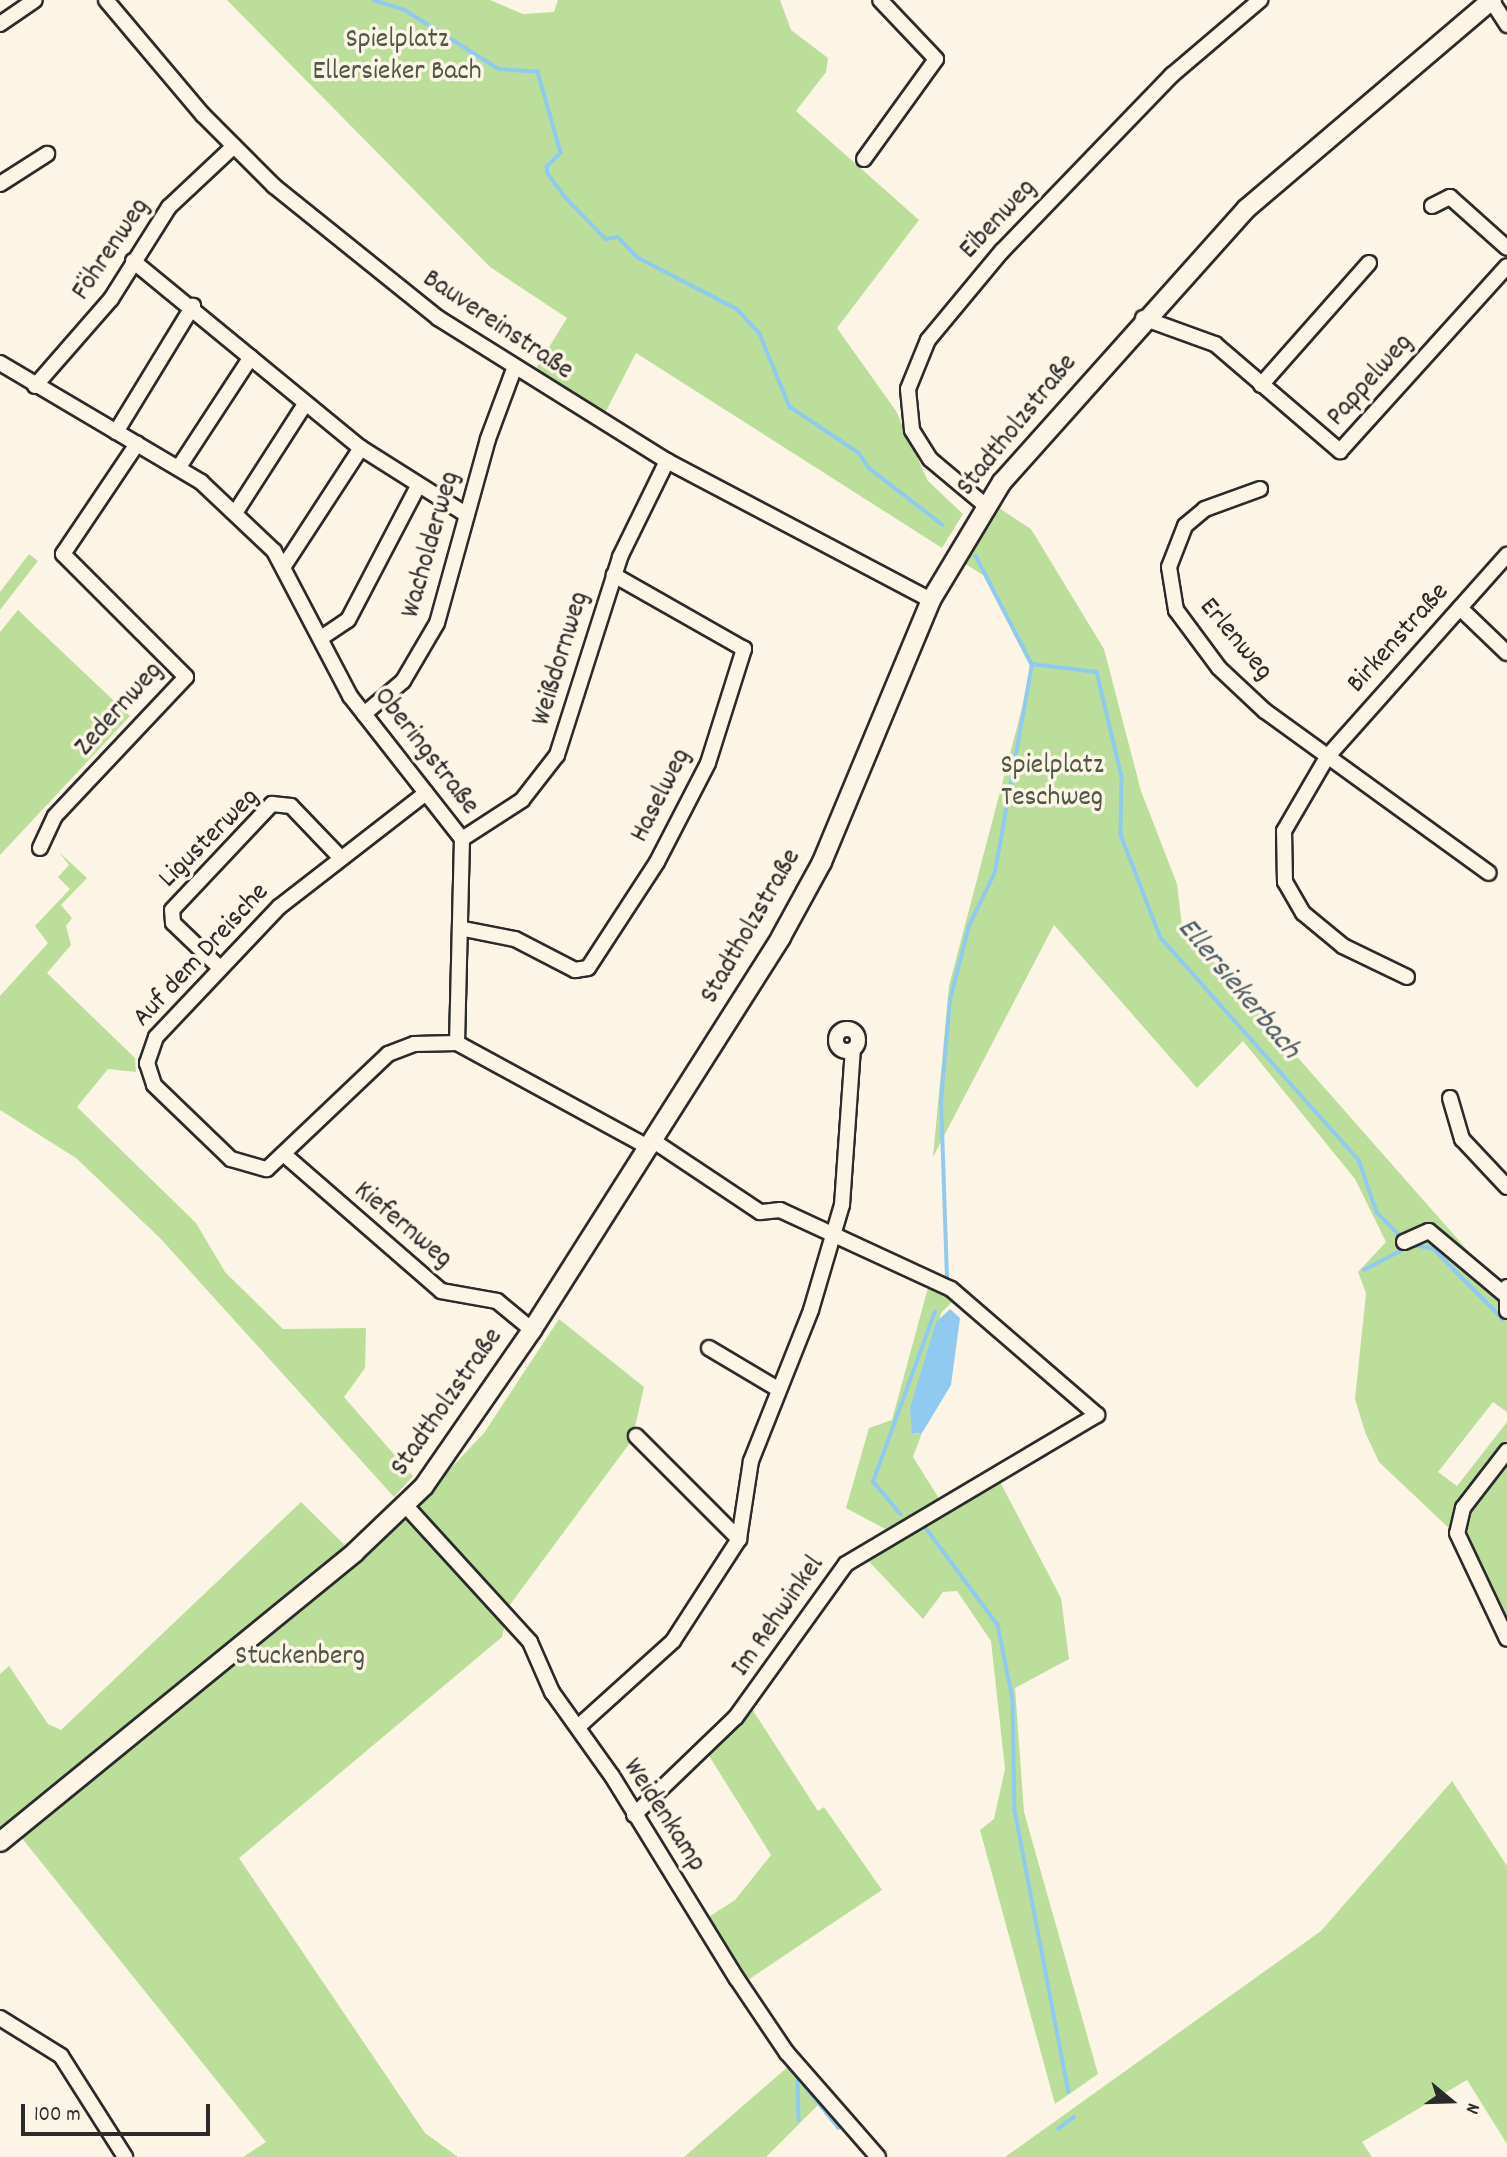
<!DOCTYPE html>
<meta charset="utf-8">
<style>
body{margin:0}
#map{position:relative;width:1507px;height:2157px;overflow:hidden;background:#fcf5e5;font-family:Dekko,sans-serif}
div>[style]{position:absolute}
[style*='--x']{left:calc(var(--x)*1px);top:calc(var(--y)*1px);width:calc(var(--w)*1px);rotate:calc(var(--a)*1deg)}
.green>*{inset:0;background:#bbdf9a}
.water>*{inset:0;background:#90caf0}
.stream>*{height:3.5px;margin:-1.75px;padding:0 1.75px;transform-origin:1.75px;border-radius:1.75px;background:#90caf0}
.roads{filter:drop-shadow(2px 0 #2b2b2b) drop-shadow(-2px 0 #2b2b2b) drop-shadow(0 2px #2b2b2b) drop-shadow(0 -2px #2b2b2b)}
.minor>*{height:14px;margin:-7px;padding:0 7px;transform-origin:7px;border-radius:7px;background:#fcf5e5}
.minor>.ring{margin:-7px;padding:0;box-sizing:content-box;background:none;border:14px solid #fcf5e5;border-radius:50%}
.tertiary>*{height:18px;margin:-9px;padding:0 9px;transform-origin:9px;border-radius:9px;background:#fcf5e5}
span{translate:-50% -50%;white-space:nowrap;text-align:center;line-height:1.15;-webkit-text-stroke:7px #fcf5e5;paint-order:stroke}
.park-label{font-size:28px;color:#4f5847}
.street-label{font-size:28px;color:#2b2b2b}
.water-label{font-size:30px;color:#495b66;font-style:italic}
.north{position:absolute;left:1416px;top:2066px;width:70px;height:70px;-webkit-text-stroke:5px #fcf5e5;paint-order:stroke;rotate:109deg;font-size:19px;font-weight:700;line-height:28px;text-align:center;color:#2b2b2b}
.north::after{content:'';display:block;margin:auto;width:24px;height:32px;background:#2b2b2b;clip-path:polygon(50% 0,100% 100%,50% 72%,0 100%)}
.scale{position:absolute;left:21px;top:2104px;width:189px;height:32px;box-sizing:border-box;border:4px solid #2b2b2b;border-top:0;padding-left:9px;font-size:21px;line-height:24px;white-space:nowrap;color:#2b2b2b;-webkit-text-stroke:5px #fcf5e5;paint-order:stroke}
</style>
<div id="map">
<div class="green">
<div style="clip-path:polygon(227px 0,490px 0,523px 14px,554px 12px,558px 0,780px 0,791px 30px,828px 58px,826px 72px,796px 111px,919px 220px,837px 328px,896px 411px,928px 481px,963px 514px,942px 548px,636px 353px,605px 413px,535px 370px,567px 318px,490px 267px)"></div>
<div style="clip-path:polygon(999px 508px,1031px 529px,1104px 649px,1141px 791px,1177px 884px,1182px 926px,1507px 1295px,1507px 1412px,1493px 1402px,1438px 1472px,1457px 1486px,1507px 1422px,1507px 1623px,1490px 1581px,1453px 1532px,1379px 1462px,1365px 1432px,1355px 1399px,1366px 1293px,1358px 1272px,1386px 1242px,1355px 1179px,1243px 1041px,1197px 1088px,1054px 925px,933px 1157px,949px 986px,1032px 670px,983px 575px,964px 563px)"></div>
<div style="clip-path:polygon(29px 554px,38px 561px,0 610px,0 592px)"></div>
<div style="clip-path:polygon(18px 610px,130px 716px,0 855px,0 632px)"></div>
<div style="clip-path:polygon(59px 852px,87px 878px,61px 905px,72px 918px,66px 926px,71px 945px,47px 973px,135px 1058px,136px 1072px,108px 1069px,77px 1107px,196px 1223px,225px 1272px,283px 1329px,366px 1328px,365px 1368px,344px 1397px,413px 1476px,394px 1497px,160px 1238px,76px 1158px,0 1110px,0 996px,48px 943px,35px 926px,70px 889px,58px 877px,69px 865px)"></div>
<div style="clip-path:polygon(929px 1284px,954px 1300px,941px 1313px,912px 1434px,922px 1433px,913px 1457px,940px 1500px,885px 1529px,846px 1508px,869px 1428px,892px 1420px)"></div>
<div style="clip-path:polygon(559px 1319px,644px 1387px,632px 1440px,509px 1606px,502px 1637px,239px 1858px,425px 2133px,458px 2157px,243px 2157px,266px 2142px,21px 1837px,9px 1826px,0 1827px,0 1674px,9px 1666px,48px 1724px,61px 1730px,301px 1502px,362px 1562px,484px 1433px)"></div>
<div style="clip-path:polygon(999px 1480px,1061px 1598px,1069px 1659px,1015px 1688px,1024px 1812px,1098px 2074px,1055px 2104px,980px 1830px,994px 1819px,1005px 1769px,991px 1641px,957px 1591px,943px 1592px,923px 1619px,863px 1555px)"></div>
<div style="clip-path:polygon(750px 1706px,818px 1811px,824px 1807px,882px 1890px,745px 1982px,704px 1920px,735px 1900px,771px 1855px,706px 1751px)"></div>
<div style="clip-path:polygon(1452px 1781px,1507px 1866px,1507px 2144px,1467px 2080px,1362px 2142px,1372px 2157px,1005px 2157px,1321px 1931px)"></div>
<div style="clip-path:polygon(790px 2065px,821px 2102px,766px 2157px,684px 2157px)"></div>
</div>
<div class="water">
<div style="clip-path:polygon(950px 1309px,960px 1318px,951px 1385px,922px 1433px,912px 1434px,910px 1408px,936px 1322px)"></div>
</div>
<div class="stream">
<div style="--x:373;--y:0;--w:34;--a:17"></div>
<div style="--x:405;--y:10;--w:111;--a:32.1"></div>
<div style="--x:499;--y:69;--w:39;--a:4"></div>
<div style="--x:538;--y:72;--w:84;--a:74.1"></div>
<div style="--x:561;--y:153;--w:20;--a:135"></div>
<div style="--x:547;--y:167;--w:7;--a:82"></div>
<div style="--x:548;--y:174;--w:30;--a:53"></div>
<div style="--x:566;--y:198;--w:57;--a:45.7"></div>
<div style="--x:606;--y:239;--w:12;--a:-9"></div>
<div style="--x:618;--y:237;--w:28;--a:46"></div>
<div style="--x:637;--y:257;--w:113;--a:27.5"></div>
<div style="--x:737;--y:309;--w:34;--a:47"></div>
<div style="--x:760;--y:334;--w:79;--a:67.7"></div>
<div style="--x:790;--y:407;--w:83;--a:33.7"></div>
<div style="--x:859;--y:453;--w:18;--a:56"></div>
<div style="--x:869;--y:468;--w:93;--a:37.6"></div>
<div style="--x:976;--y:556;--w:122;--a:62.6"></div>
<div style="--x:1032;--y:664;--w:65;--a:7"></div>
<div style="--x:1097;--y:672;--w:108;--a:76.6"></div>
<div style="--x:1122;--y:777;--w:58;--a:91"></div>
<div style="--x:1121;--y:835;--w:110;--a:68.8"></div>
<div style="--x:1161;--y:938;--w:297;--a:48.3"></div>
<div style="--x:1359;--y:1160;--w:55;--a:70.9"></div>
<div style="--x:1377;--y:1212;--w:36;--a:46"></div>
<div style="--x:1413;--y:1245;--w:20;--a:9"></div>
<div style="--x:1433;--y:1248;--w:100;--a:45.4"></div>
<div style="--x:1364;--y:1270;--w:43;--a:-27.8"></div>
<div style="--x:947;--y:1279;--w:178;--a:-91.9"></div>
<div style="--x:941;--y:1101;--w:101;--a:-84.9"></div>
<div style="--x:950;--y:1000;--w:76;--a:-75.6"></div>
<div style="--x:969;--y:926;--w:60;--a:-64.3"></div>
<div style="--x:995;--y:872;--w:211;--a:-79.9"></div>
<div style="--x:1008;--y:1476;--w:43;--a:-29.6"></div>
<div style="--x:901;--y:1515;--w:43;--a:-130.3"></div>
<div style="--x:873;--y:1482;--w:181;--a:-70"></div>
<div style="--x:923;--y:1524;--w:126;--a:53.4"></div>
<div style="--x:998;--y:1625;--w:76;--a:78.7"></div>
<div style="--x:1013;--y:1700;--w:110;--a:89"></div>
<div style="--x:1015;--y:1810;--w:287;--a:79.2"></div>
<div style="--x:646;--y:1817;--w:16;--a:60"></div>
<div style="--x:733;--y:1960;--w:83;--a:56.3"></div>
<div style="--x:798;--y:2077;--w:65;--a:51.2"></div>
<div style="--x:798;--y:2079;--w:41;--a:88.6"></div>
<div style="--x:1058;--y:2129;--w:20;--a:-37"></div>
</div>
<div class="roads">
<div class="minor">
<div style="--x:106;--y:0;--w:150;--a:49.9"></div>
<div style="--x:203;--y:115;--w:100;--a:45"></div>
<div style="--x:274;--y:186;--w:211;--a:38.8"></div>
<div style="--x:438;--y:318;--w:270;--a:32"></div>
<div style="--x:667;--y:461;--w:298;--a:27.8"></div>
<div style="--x:1491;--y:0;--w:30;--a:57"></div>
<div style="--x:0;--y:24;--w:42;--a:-34.4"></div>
<div style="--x:864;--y:159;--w:123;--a:-54.2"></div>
<div style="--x:936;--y:59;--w:81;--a:-133.5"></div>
<div style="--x:0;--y:184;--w:56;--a:-32.6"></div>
<div style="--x:1432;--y:206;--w:20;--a:-27"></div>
<div style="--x:1450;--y:197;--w:76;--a:41.8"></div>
<div style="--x:133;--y:261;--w:295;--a:39.4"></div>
<div style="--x:361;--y:448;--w:125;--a:32.3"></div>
<div style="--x:1143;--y:318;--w:77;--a:19.9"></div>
<div style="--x:1215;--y:344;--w:165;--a:40.6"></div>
<div style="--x:1340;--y:451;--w:249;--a:-47.9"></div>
<div style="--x:0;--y:363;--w:234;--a:30.6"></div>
<div style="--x:201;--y:482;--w:100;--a:43.4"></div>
<div style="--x:274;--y:551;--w:164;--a:62.3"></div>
<div style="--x:350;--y:696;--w:182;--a:51.9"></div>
<div style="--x:462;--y:839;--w:204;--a:91.4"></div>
<div style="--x:457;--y:1043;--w:217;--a:28.6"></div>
<div style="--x:1261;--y:385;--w:163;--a:-48.5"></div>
<div style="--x:35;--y:386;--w:116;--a:-48.9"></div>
<div style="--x:111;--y:299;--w:109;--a:-57.8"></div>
<div style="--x:169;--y:207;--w:89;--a:-43.2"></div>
<div style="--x:116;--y:432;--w:148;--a:-58.6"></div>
<div style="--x:179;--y:467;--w:131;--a:-56.8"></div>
<div style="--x:1260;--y:489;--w:59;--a:160"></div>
<div style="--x:1205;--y:509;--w:26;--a:140"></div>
<div style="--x:1185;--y:526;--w:44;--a:111.3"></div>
<div style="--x:1169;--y:567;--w:44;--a:80.8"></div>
<div style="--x:1176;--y:610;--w:72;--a:53.4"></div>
<div style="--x:1219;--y:668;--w:63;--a:43.1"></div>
<div style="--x:1265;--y:711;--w:276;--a:35.9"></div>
<div style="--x:986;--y:506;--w:73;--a:-140"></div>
<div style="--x:930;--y:459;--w:34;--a:-122"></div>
<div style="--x:912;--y:430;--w:41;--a:-95.6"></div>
<div style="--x:908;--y:389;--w:53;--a:-67.8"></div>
<div style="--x:928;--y:340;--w:116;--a:-50.3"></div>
<div style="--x:1002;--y:251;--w:245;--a:-46"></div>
<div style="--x:1172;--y:75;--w:116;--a:-40.4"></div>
<div style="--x:237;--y:510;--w:126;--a:-57.3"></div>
<div style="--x:284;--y:566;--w:141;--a:-56.9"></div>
<div style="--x:1460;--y:608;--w:65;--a:43.8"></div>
<div style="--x:321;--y:638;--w:32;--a:-34"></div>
<div style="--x:348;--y:620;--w:149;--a:-62.4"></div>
<div style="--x:364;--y:714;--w:51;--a:-40.2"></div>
<div style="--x:403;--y:681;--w:67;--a:-59.6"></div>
<div style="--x:437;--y:623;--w:191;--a:-74.5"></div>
<div style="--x:488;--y:439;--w:75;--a:-69.6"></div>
<div style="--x:426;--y:793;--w:186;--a:142.2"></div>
<div style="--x:279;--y:907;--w:179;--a:133.4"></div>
<div style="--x:156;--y:1037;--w:28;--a:109"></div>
<div style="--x:147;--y:1063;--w:23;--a:72"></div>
<div style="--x:154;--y:1085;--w:107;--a:43.9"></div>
<div style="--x:231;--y:1159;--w:37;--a:16"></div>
<div style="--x:267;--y:1169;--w:167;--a:-43.5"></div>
<div style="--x:388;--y:1054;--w:28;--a:-21"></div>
<div style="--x:414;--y:1044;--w:43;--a:-1.3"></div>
<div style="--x:462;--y:839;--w:72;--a:-33"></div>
<div style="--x:522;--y:800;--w:57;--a:-52.1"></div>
<div style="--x:557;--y:755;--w:208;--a:-72.3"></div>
<div style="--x:620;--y:557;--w:107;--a:-63.9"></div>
<div style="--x:40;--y:848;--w:35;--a:-65"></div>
<div style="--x:55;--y:816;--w:191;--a:-46.7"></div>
<div style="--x:186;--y:677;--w:174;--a:-135"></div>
<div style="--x:63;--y:554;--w:133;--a:-56.1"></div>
<div style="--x:464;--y:929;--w:52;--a:11.1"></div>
<div style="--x:515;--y:939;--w:68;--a:27.3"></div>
<div style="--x:575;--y:970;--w:13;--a:-9"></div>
<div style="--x:588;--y:968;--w:126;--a:-56.9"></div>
<div style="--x:657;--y:862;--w:111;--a:-62.7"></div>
<div style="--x:708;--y:763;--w:120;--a:-72.5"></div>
<div style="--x:744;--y:649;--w:150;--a:-150.4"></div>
<div style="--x:220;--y:968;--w:65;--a:-136.2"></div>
<div style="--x:173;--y:923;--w:13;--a:-94"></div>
<div style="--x:172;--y:910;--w:146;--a:-46.7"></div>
<div style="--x:272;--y:804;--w:19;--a:6"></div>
<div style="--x:291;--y:806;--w:68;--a:46.2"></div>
<div style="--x:1407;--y:977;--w:71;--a:-154.2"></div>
<div style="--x:1343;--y:946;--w:52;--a:-140.5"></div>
<div style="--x:1303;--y:913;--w:36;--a:-120"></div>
<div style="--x:1285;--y:882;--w:51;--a:-91.1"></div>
<div style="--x:1284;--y:831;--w:86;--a:-59.8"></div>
<div style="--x:1327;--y:757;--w:271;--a:-48.3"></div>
<div class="ring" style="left:836px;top:1029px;width:8px;height:8px"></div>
<div style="--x:1450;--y:1098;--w:43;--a:73.7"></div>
<div style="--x:1462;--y:1139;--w:66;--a:46.8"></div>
<div style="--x:287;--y:1157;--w:204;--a:41"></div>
<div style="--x:441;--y:1291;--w:57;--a:10.1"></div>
<div style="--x:497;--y:1301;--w:45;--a:39.6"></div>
<div style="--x:1404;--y:1242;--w:27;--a:-24"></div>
<div style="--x:1429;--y:1231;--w:98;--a:40"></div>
<div style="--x:1507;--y:1287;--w:24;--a:90"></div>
<div style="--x:709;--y:1348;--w:78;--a:30.8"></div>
<div style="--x:636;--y:1436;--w:146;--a:45"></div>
<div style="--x:1507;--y:1451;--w:72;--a:127.7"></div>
<div style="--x:1463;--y:1508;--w:26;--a:103"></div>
<div style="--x:1457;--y:1533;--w:117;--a:64.7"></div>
<div style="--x:406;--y:1506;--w:184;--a:47.6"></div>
<div style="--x:530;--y:1642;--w:55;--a:66.3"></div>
<div style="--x:552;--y:1692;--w:103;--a:54.5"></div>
<div style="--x:612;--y:1776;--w:238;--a:58.4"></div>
<div style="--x:737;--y:1979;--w:89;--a:56"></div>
<div style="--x:787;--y:2053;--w:138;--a:48.8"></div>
<div style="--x:579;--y:1726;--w:127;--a:-42.1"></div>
<div style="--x:673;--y:1641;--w:121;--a:-57.1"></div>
<div style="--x:739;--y:1539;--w:79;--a:-81.3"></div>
<div style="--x:751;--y:1461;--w:162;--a:-68.3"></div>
<div style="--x:811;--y:1310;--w:109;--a:-73.6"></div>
<div style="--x:842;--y:1205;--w:156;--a:-86"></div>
<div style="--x:634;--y:1815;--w:141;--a:-43.9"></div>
<div style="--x:736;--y:1717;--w:188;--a:-54.3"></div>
<div style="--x:846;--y:1564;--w:292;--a:-30.7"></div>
<div style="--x:1097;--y:1415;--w:193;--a:-139.2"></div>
<div style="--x:951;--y:1289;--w:188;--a:-155.2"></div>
<div style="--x:780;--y:1210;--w:20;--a:174"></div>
<div style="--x:760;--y:1212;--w:130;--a:-146.3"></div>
<div style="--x:0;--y:2018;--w:72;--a:31.9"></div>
<div style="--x:61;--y:2056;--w:120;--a:57.6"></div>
</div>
<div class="tertiary">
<div style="--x:0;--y:1842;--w:458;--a:-39.2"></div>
<div style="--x:355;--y:1552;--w:95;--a:-43.7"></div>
<div style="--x:424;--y:1486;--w:190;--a:-55.3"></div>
<div style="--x:532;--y:1330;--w:465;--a:-57.6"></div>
<div style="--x:781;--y:937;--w:85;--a:-61.3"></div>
<div style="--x:822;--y:862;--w:284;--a:-67.4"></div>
<div style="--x:931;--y:600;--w:138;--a:-59"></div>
<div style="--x:1002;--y:482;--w:366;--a:-48.2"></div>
<div style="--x:1246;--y:209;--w:323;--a:-40.4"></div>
</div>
</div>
<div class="park-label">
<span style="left:397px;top:57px">Spielplatz<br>Ellersieker Bach</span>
<span style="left:1052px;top:783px">Spielplatz<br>Teschweg</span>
<span style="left:300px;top:1658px">Stuckenberg</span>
</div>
<div class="street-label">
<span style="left:999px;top:220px;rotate:-47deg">Eibenweg</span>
<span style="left:112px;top:250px;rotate:-56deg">Föhrenweg</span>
<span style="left:497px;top:326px;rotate:34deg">Bauvereinstraße</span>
<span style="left:1371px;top:381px;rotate:-48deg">Pappelweg</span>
<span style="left:1018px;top:426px;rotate:-51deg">Stadtholzstraße</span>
<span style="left:432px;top:545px;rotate:-74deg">Wacholderweg</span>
<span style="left:1399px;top:639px;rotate:-48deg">Birkenstraße</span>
<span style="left:1235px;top:640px;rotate:50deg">Erlenweg</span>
<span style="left:562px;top:659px;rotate:-73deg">Weißdornweg</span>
<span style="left:120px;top:710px;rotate:-48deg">Zedernweg</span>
<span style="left:425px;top:752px;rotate:52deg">Oberingstraße</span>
<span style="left:662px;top:796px;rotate:-63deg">Haselweg</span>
<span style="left:210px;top:839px;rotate:-45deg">Ligusterweg</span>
<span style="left:752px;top:927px;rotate:-60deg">Stadtholzstraße</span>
<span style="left:202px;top:956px;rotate:-47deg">Auf dem Dreische</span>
<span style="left:402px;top:1226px;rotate:40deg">Kiefernweg</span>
<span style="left:448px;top:1403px;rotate:-55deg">Stadtholzstraße</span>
<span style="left:779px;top:1617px;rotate:-55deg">Im Rehwinkel</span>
<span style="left:663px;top:1816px;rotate:57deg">Weidenkamp</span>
</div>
<div class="water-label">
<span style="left:1237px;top:990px;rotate:50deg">Ellersiekerbach</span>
</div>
<div class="north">N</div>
<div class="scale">100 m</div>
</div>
